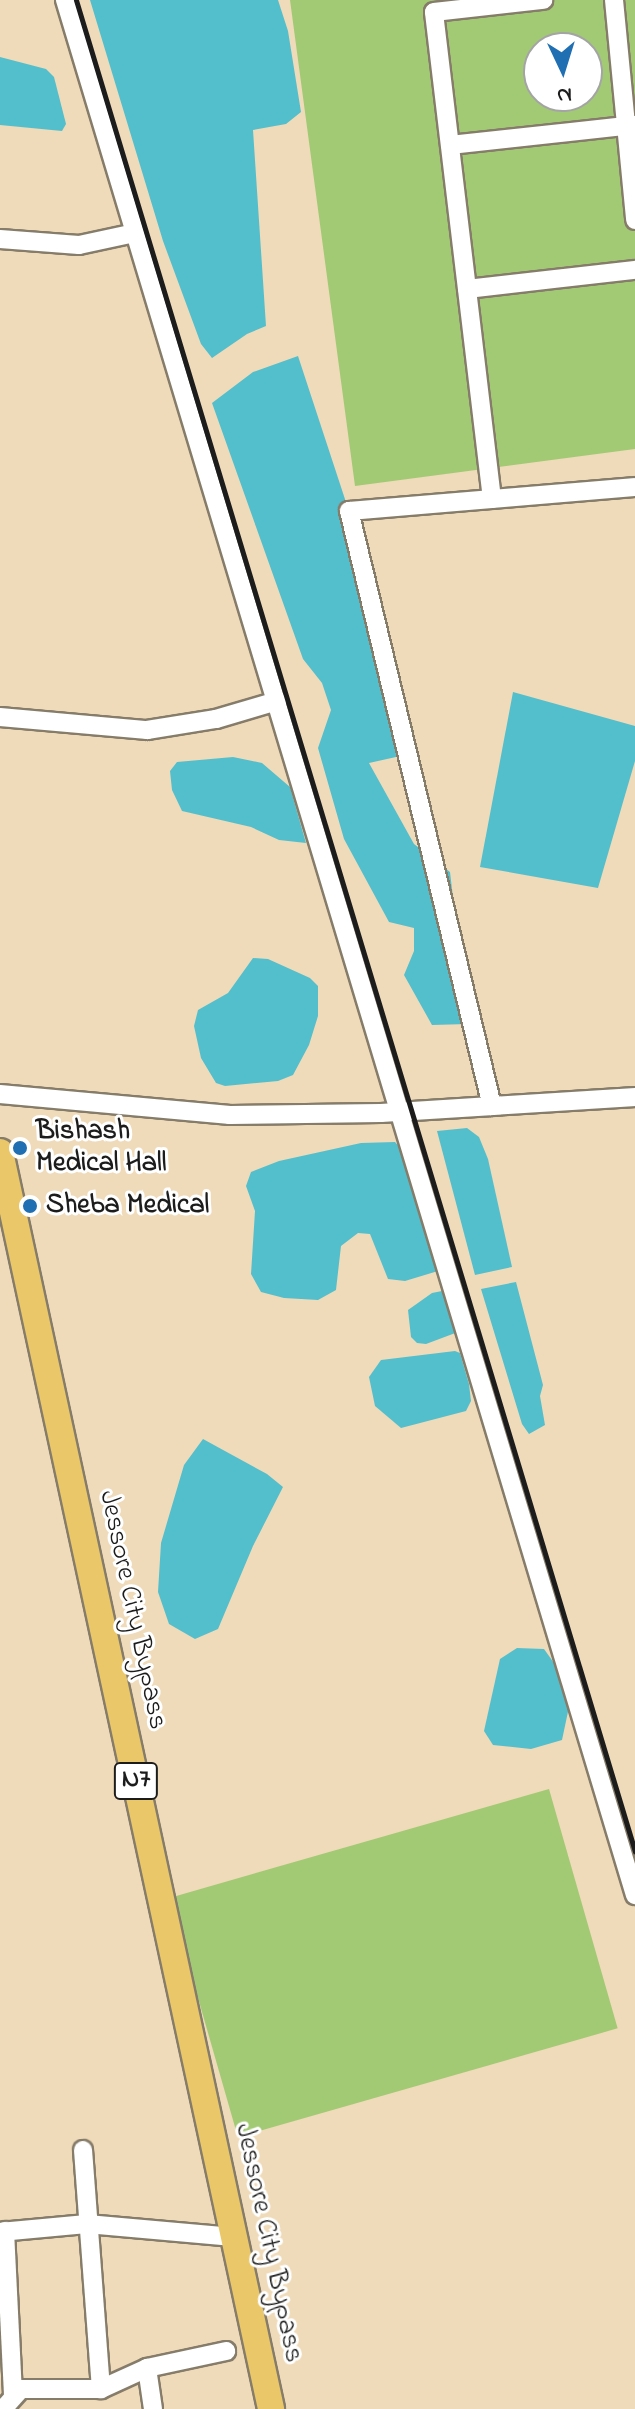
<!DOCTYPE html>
<style>
body{margin:0}
#map{position:relative;width:635px;height:2409px;overflow:hidden;background:#efdbb9;font-family:"Indie Flower",sans-serif}
div>[style]{position:absolute}
[style*='--x']{left:calc(var(--x)*1px);top:calc(var(--y)*1px);width:calc(var(--w)*1px);rotate:calc(var(--a)*1deg)}
.green>*{inset:0;background:#a2ca75;transform-origin:0 0}
.water>*{inset:0;background:#53bfcc}
.roads{filter:drop-shadow(2px 0 #867c6a) drop-shadow(-2px 0 #867c6a) drop-shadow(0 2px #867c6a) drop-shadow(0 -2px #867c6a)}
.minor>*{height:18px;margin:-9px;padding:0 9px;transform-origin:9px;border-radius:9px;background:#fff}
.highway>*{height:26px;margin:-13px;padding:0 13px;transform-origin:13px;border-radius:13px;background:#eac769}
.rail>*{height:5px;margin:-2.5px;padding:0 2.5px;transform-origin:2.5px;border-radius:2.5px;background:#1c1c1c}
.dots>*{width:22px;height:22px;translate:-50% -50%;box-sizing:border-box;border:4px solid #fff;border-radius:50%}
span{translate:-50% -50%;white-space:nowrap;text-align:center;line-height:1.15;-webkit-text-stroke:6px #fff;paint-order:stroke}
.shield-label span{padding:2px 6px;background:#fff;border:2px solid;border-radius:6px;-webkit-text-stroke-width:0}
.shield-label{font-size:26px;color:#1c1c1c;font-weight:700}
.poi-label{font-size:28px;color:#1c1c1c;font-weight:700}
.left{translate:0 -50%;text-align:left}
.street-label{font-size:28px;color:#1c1c1c}
.north{position:absolute;left:523px;top:32px;width:80px;height:80px;box-sizing:border-box;background:#fff;border:2px solid #a4a4a4;border-radius:50%;rotate:176deg;font-size:22px;font-weight:700;line-height:32px;text-align:center;color:#1c1c1c}
.north::after{content:'';display:block;margin:auto;width:28px;height:36px;background:#1f6fb2;clip-path:polygon(50% 0,100% 100%,50% 72%,0 100%)}
</style>
<div id="map">
<div class="green">
<div style="clip-path:polygon(evenodd,290px 0,635px 0,635px 449px,355px 486px,290px 0,539px 48px,587px 48px,587px 96px,539px 96px,539px 48px)"></div>
<div style="left:549px;top:1789px;width:249px;height:395px;rotate:74deg"></div>
</div>
<div class="water">
<div style="clip-path:polygon(90px 0,278px 0,288px 31px,301px 112px,286px 124px,253px 130px,266px 326px,247px 334px,212px 358px,201px 344px,163px 241px)"></div>
<div style="clip-path:polygon(0 57px,46px 69px,54px 77px,66px 124px,62px 131px,0 125px)"></div>
<div style="clip-path:polygon(298px 356px,363px 554px,415px 742px,414px 753px,369px 763px,414px 844px,450px 872px,468px 1024px,432px 1025px,404px 975px,414px 951px,414px 928px,389px 922px,344px 839px,318px 748px,331px 710px,322px 683px,303px 659px,212px 403px,253px 372px)"></div>
<div style="clip-path:polygon(513px 692px,635px 726px,635px 761px,598px 888px,480px 867px)"></div>
<div style="clip-path:polygon(233px 757px,262px 763px,290px 787px,306px 843px,279px 840px,251px 827px,182px 811px,172px 790px,170px 771px,177px 762px)"></div>
<div style="clip-path:polygon(253px 958px,268px 959px,310px 978px,318px 986px,318px 1016px,309px 1045px,293px 1075px,278px 1081px,225px 1086px,216px 1083px,201px 1058px,194px 1026px,198px 1010px,228px 993px)"></div>
<div style="clip-path:polygon(467px 1128px,479px 1137px,488px 1159px,512px 1267px,475px 1275px,437px 1131px)"></div>
<div style="clip-path:polygon(395px 1142px,404px 1152px,433px 1242px,438px 1271px,405px 1281px,388px 1279px,370px 1234px,358px 1233px,341px 1246px,336px 1290px,318px 1300px,284px 1298px,261px 1292px,251px 1274px,255px 1211px,246px 1186px,251px 1172px,279px 1161px,361px 1143px)"></div>
<div style="clip-path:polygon(516px 1282px,543px 1385px,540px 1396px,545px 1425px,529px 1434px,522px 1424px,481px 1289px)"></div>
<div style="clip-path:polygon(442px 1291px,450px 1295px,458px 1332px,426px 1344px,417px 1343px,411px 1337px,408px 1310px,432px 1293px)"></div>
<div style="clip-path:polygon(455px 1351px,460px 1353px,469px 1384px,471px 1401px,466px 1411px,401px 1428px,375px 1406px,369px 1377px,381px 1360px)"></div>
<div style="clip-path:polygon(203px 1439px,267px 1474px,283px 1487px,253px 1546px,218px 1629px,195px 1639px,169px 1624px,158px 1592px,161px 1543px,184px 1465px)"></div>
<div style="clip-path:polygon(517px 1648px,544px 1649px,559px 1670px,569px 1707px,562px 1740px,531px 1749px,493px 1745px,484px 1731px,500px 1659px)"></div>
</div>
<div class="roads">
<div class="minor">
<div style="--x:65;--y:0;--w:1979;--a:73.26"></div>
<div style="--x:614;--y:0;--w:221;--a:84.5"></div>
<div style="--x:450;--y:145;--w:186;--a:-6.2"></div>
<div style="--x:0;--y:239;--w:79;--a:4.3"></div>
<div style="--x:79;--y:245;--w:57;--a:-12.1"></div>
<div style="--x:467;--y:289;--w:169;--a:-6.5"></div>
<div style="--x:492;--y:499;--w:490;--a:-96.8"></div>
<div style="--x:434;--y:12;--w:110;--a:-6.3"></div>
<div style="--x:0;--y:717;--w:148;--a:5.1"></div>
<div style="--x:147;--y:730;--w:70;--a:-9.1"></div>
<div style="--x:216;--y:719;--w:64;--a:-16.4"></div>
<div style="--x:0;--y:1094;--w:231;--a:5.2"></div>
<div style="--x:230;--y:1115;--w:151;--a:-0.8"></div>
<div style="--x:381;--y:1113;--w:255;--a:-3.6"></div>
<div style="--x:492;--y:1106;--w:612;--a:-103.51"></div>
<div style="--x:349;--y:511;--w:287;--a:-4.8"></div>
<div style="--x:83;--y:2150;--w:240;--a:85.7"></div>
<div style="--x:5;--y:2231;--w:165;--a:87.2"></div>
<div style="--x:0;--y:2232;--w:87;--a:-5.3"></div>
<div style="--x:87;--y:2224;--w:147;--a:5.1"></div>
<div style="--x:147;--y:2368;--w:41;--a:81.7"></div>
<div style="--x:3;--y:2409;--w:27;--a:-48"></div>
<div style="--x:21;--y:2389;--w:80;--a:0"></div>
<div style="--x:101;--y:2389;--w:51;--a:-24.5"></div>
<div style="--x:147;--y:2368;--w:81;--a:-12.1"></div>
</div>
<div class="highway">
<div style="--x:0;--y:1152;--w:1286;--a:77.83"></div>
</div>
</div>
<div class="rail">
<div style="--x:76;--y:0;--w:1934;--a:73.2"></div>
</div>
<div class="dots">
<div style="left:20px;top:1148px;background:#1f6fb2"></div>
<div style="left:30px;top:1206px;background:#1f6fb2"></div>
</div>
<div class="shield-label">
<span style="left:136px;top:1781px">N7</span>
</div>
<div class="poi-label">
<span class="left" style="left:36px;top:1148px">Bishash<br>Medical Hall</span>
<span class="left" style="left:46px;top:1206px">Sheba Medical</span>
</div>
<div class="street-label">
<span style="left:132px;top:1610px;rotate:78deg">Jessore City Bypass</span>
<span style="left:268px;top:2243px;rotate:78deg">Jessore City Bypass</span>
</div>
<div class="north">N</div>
</div>
